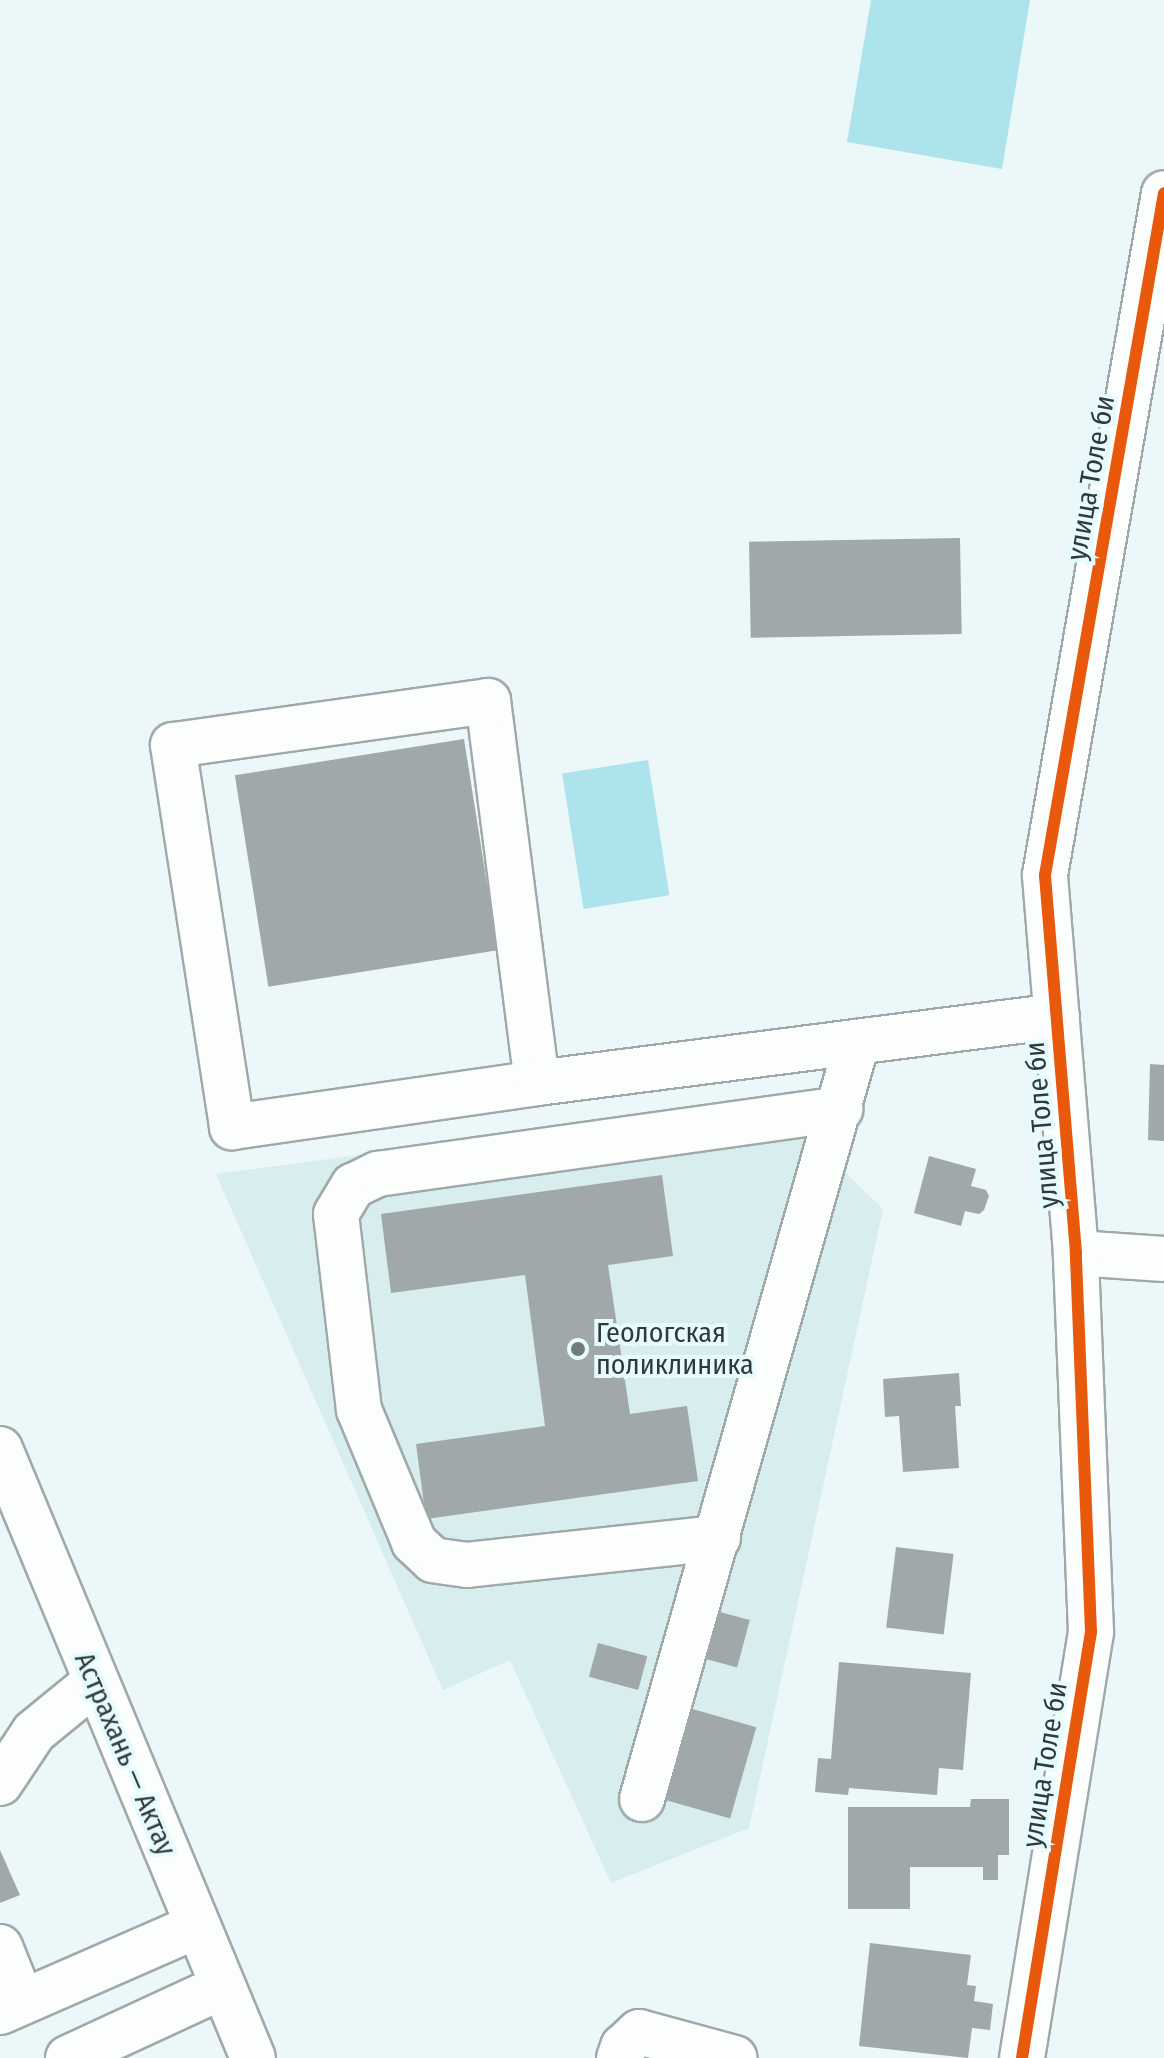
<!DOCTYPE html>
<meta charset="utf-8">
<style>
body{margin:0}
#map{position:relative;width:1164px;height:2058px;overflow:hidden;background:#ebf7f8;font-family:"Fira Sans Condensed",sans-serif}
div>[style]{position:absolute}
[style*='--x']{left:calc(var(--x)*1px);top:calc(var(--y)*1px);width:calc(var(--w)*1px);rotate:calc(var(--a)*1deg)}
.built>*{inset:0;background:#d7edee}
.green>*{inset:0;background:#ade4eb;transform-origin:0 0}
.building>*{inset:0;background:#a0a8a9;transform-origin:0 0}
.roads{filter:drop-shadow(2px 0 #a0a9aa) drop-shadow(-2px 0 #a0a9aa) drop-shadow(0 2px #a0a9aa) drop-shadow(0 -2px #a0a9aa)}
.minor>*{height:44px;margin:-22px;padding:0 22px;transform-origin:22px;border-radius:22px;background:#fcfefe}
.highway>*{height:44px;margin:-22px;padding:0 22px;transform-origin:22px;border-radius:22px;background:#fcfefe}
.cycleway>*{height:12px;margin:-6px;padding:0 6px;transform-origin:6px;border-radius:6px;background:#e8590c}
.dots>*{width:22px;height:22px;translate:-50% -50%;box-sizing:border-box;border:4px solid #e6fbfd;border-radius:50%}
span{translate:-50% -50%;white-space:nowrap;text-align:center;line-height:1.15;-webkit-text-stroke:8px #e6fbfd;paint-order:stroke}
.street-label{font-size:28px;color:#31393a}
.poi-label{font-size:28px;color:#31393a}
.left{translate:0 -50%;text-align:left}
</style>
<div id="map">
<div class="built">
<div style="clip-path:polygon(867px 1087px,842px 1169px,883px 1209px,749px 1828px,611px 1883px,510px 1660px,443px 1690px,216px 1174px)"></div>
</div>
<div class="green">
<div style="clip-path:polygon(871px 0,1030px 0,1002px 169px,847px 142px)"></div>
<div style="left:648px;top:760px;width:137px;height:87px;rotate:81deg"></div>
</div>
<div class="building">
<div style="left:960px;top:538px;width:96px;height:211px;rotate:89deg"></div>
<div style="left:464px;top:739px;width:214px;height:232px;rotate:81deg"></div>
<div style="clip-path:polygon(1150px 1064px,1164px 1065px,1164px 1141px,1148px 1140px)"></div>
<div style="clip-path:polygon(929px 1156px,976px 1169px,971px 1186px,986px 1190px,989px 1196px,984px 1210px,979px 1214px,965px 1211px,961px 1226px,914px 1213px)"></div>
<div style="clip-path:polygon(662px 1175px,673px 1256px,608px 1265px,630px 1414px,687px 1406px,698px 1481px,426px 1519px,416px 1444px,545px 1426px,525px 1275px,391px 1293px,381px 1214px)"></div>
<div style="clip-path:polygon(959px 1373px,961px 1406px,955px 1406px,959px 1468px,903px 1472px,899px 1416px,885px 1417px,883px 1379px)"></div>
<div style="left:896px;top:1547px;width:58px;height:81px;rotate:7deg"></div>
<div style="left:716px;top:1611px;width:35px;height:49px;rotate:15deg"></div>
<div style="left:598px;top:1643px;width:51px;height:35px;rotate:15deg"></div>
<div style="clip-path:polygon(839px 1662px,971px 1673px,963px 1770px,939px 1768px,937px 1795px,849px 1788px,848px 1795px,815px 1792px,818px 1758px,831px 1759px)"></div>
<div style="left:689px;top:1708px;width:70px;height:95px;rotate:16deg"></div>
<div style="clip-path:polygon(971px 1799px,1009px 1799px,1009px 1855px,998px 1855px,998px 1880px,983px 1880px,983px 1867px,910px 1867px,910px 1909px,848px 1909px,848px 1807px,970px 1807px)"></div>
<div style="clip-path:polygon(0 1850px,20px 1895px,0 1903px)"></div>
<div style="clip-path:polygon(870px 1943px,971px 1955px,967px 1985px,976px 1986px,974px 2001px,993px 2004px,990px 2030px,972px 2028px,968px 2058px,859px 2046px)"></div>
</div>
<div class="roads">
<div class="minor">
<div style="--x:537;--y:1083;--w:385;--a:-97.3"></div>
<div style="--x:488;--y:701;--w:318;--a:172"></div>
<div style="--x:173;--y:745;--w:387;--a:81.2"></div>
<div style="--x:232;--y:1127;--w:308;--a:-8.2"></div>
<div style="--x:537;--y:1083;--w:524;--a:-7.34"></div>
<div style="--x:1076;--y:1253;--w:88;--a:3.9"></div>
<div style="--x:718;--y:1538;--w:252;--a:173.9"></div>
<div style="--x:467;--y:1565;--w:34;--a:-172"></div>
<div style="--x:433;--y:1560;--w:26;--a:-137"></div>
<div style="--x:414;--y:1542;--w:143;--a:-112.6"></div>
<div style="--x:359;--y:1410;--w:197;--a:-96.7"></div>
<div style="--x:336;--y:1214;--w:33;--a:-59"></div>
<div style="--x:353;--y:1186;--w:28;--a:-26"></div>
<div style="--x:378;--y:1174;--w:467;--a:-8"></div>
<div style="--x:0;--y:1783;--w:61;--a:-56.3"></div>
<div style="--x:34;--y:1732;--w:79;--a:-39.3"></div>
<div style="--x:642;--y:1799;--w:787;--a:-74.14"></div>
<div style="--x:0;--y:1947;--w:59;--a:68.2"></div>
<div style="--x:0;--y:2012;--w:215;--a:-23.6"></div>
<div style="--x:68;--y:2058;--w:170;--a:-24.8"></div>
<div style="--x:619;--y:2058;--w:12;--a:-70"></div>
<div style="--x:623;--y:2047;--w:22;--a:-43"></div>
<div style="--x:639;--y:2032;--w:99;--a:15.2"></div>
<div style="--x:1022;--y:2058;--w:432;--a:-80.8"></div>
<div style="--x:1091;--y:1632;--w:379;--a:-92.3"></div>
<div style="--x:1076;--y:1253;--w:379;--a:-94.7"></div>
<div style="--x:1045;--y:875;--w:692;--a:-80.1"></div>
</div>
<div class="highway">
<div style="--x:0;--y:1449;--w:659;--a:67.44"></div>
</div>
</div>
<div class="cycleway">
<div style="--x:1022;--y:2058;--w:432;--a:-80.8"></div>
<div style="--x:1091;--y:1632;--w:379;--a:-92.3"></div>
<div style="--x:1076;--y:1253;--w:379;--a:-94.7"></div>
<div style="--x:1045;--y:875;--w:692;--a:-80.1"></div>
</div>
<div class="dots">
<div style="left:578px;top:1349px;background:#727c7c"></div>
</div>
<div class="street-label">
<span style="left:1091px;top:478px;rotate:-80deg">улица Толе би</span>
<span style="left:1042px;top:1125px;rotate:-95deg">улица Толе би</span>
<span style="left:125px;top:1754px;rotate:67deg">Астрахань — Актау</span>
<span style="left:1045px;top:1765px;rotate:-81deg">улица Толе би</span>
</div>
<div class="poi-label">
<span class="left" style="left:596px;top:1349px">Геологская<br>поликлиника</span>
</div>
</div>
